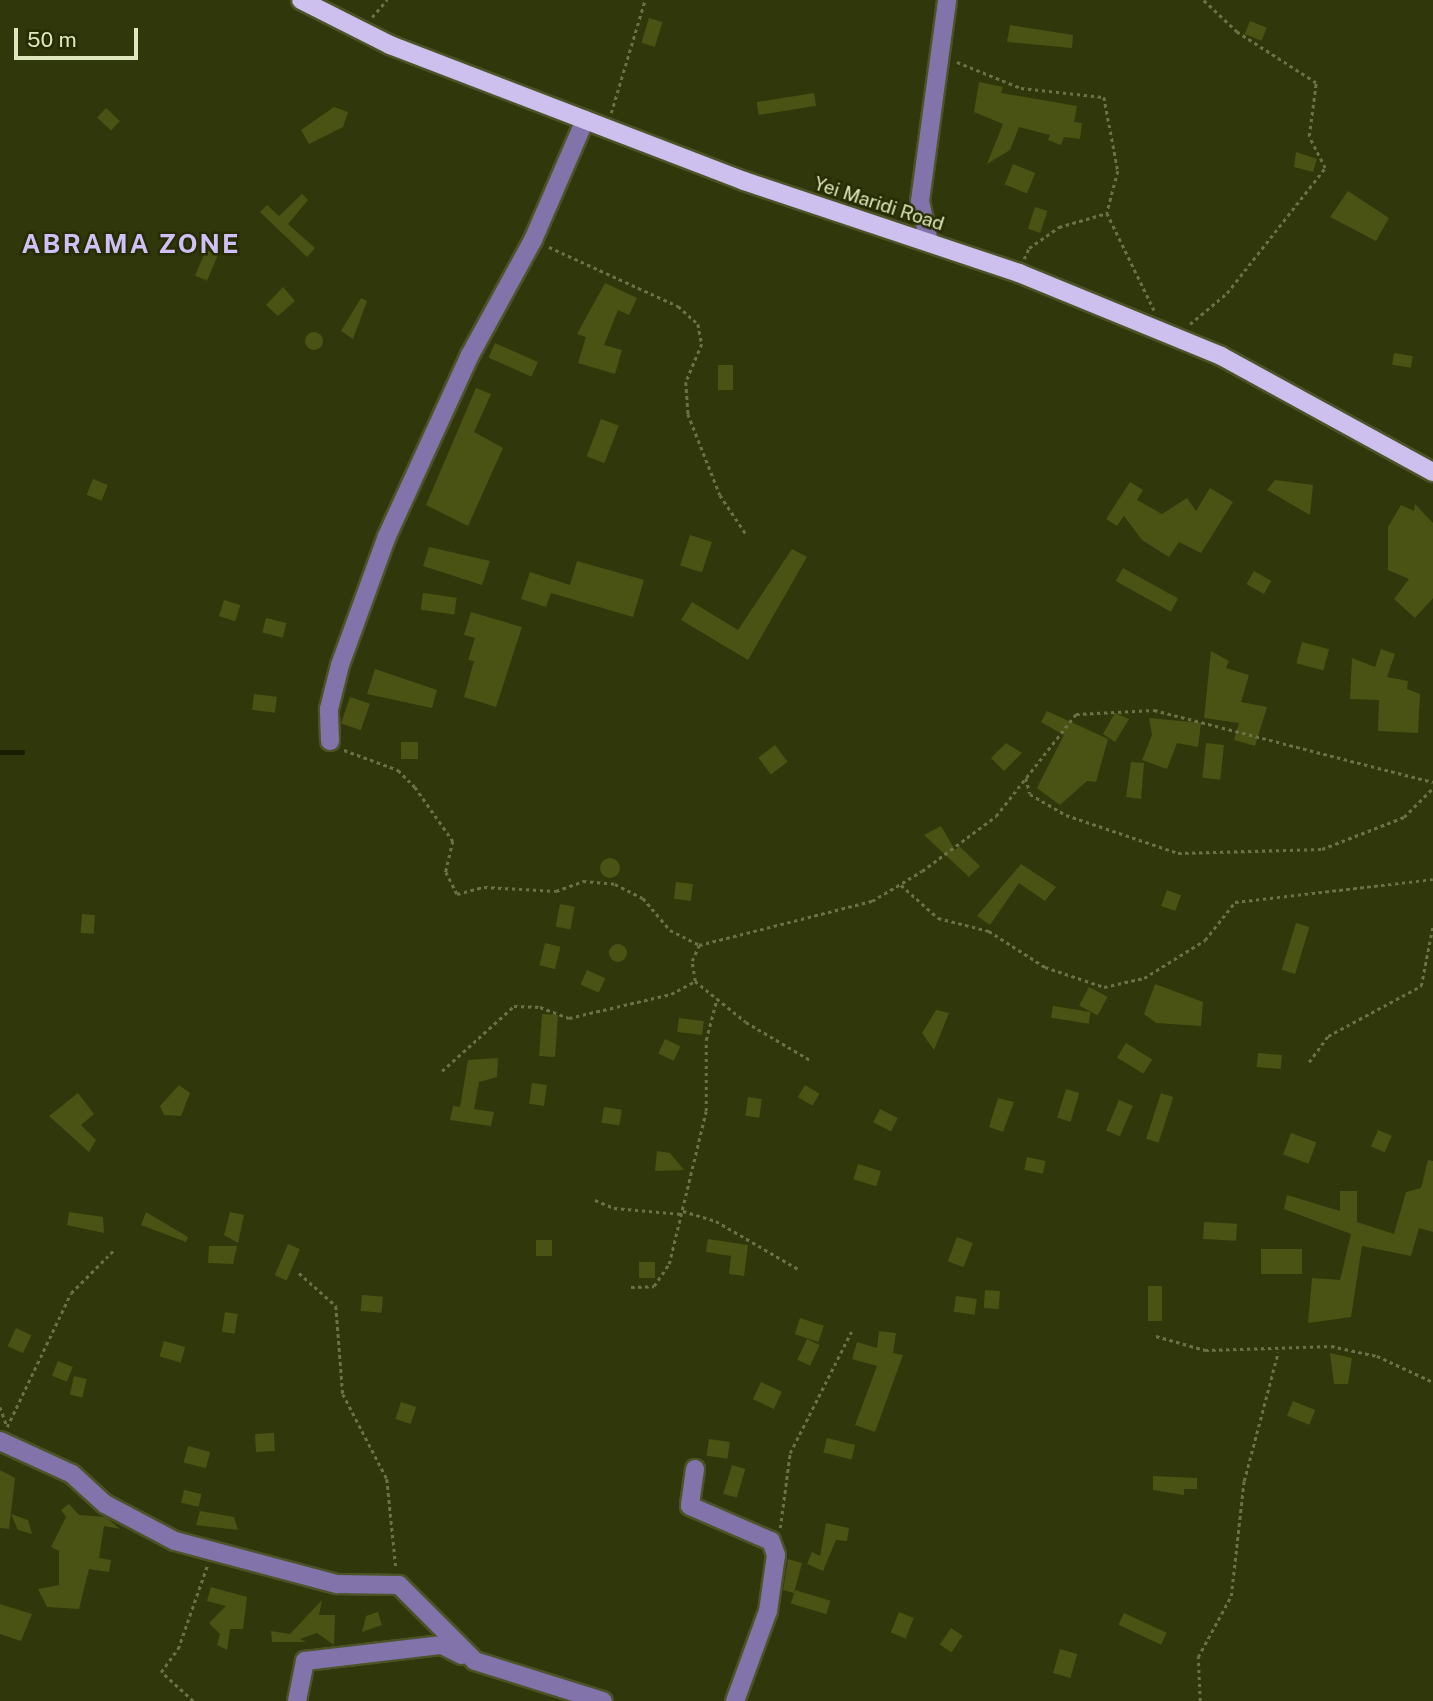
<!DOCTYPE html>
<style>
body{margin:0}
#map{position:relative;width:1433px;height:1701px;overflow:hidden;background:#30370a;font-family:"Public Sans",sans-serif}
div>[style]{position:absolute}
[style*='--x']{left:calc(var(--x)*1px);top:calc(var(--y)*1px);width:calc(var(--w)*1px);rotate:calc(var(--a)*1deg)}
.stream>*{height:5px;margin:-2.5px;padding:0 2.5px;transform-origin:2.5px;border-radius:2.5px;background:#191d00}
.building>*{inset:0;background:#4a5314;transform-origin:0 0}
.round{border-radius:50%}
.path>*{height:2.5px;margin-top:-1.25px;transform-origin:0;background:repeating-linear-gradient(90deg,#6a7246 0 3.5px,transparent 0 7px)}
.roads{filter:drop-shadow(2px 0 #4c5327) drop-shadow(-2px 0 #4c5327) drop-shadow(0 2px #4c5327) drop-shadow(0 -2px #4c5327)}
.minor>*{height:18px;margin:-9px;padding:0 9px;transform-origin:9px;border-radius:9px;background:#8373ab}
.major>*{height:18px;margin:-9px;padding:0 9px;transform-origin:9px;border-radius:9px;background:#cdc0ef}
span{translate:-50% -50%;white-space:nowrap;text-align:center;line-height:1.15;-webkit-text-stroke:5px #272c00;paint-order:stroke}
.street-label{font-size:19px;color:#dee7bf}
.district-label{font-size:26px;color:#cfc0f8;font-weight:700;letter-spacing:2px}
.scale{position:absolute;left:14px;top:28px;width:124px;height:32px;box-sizing:border-box;border:4px solid #dee7bf;border-top:0;padding-left:9px;font-size:21px;line-height:24px;white-space:nowrap;color:#dee7bf;-webkit-text-stroke:5px #272c00;paint-order:stroke}
</style>
<div id="map">
<div class="stream">
<div style="--x:0;--y:752;--w:22;--a:0"></div>
</div>
<div class="building">
<div style="left:649px;top:18px;width:14px;height:26px;rotate:17deg"></div>
<div style="left:1250px;top:21px;width:18px;height:14px;rotate:22deg"></div>
<div style="clip-path:polygon(1010px 25px,1073px 35px,1072px 48px,1007px 42px)"></div>
<div style="clip-path:polygon(979px 82px,1003px 87px,1001px 93px,1077px 106px,1074px 122px,1082px 123px,1080px 139px,1064px 137px,1061px 145px,1048px 140px,1050px 135px,1019px 127px,1010px 150px,987px 164px,1003px 124px,974px 112px)"></div>
<div style="left:814px;top:93px;width:13px;height:58px;rotate:81deg"></div>
<div style="clip-path:polygon(334px 107px,348px 112px,343px 127px,309px 144px,301px 130px)"></div>
<div style="left:106px;top:108px;width:19px;height:13px;rotate:43deg"></div>
<div style="clip-path:polygon(1296px 152px,1317px 159px,1313px 172px,1294px 167px)"></div>
<div style="left:1013px;top:164px;width:24px;height:22px;rotate:22deg"></div>
<div style="clip-path:polygon(1348px 191px,1389px 218px,1376px 241px,1330px 217px)"></div>
<div style="clip-path:polygon(302px 194px,308px 200px,288px 224px,315px 248px,307px 257px,260px 212px,267px 205px,279px 216px)"></div>
<div style="left:1035px;top:207px;width:13px;height:23px;rotate:18deg"></div>
<div style="left:206px;top:250px;width:13px;height:28px;rotate:23deg"></div>
<div style="clip-path:polygon(605px 283px,637px 298px,629px 315px,618px 310px,604px 345px,622px 350px,615px 374px,578px 363px,586px 337px,577px 334px)"></div>
<div style="clip-path:polygon(283px 287px,295px 301px,278px 316px,266px 305px)"></div>
<div style="clip-path:polygon(361px 298px,367px 301px,353px 339px,341px 331px)"></div>
<div class="round" style="left:305px;top:332px;width:18px;height:18px"></div>
<div style="left:495px;top:343px;width:47px;height:16px;rotate:24deg"></div>
<div style="left:1394px;top:353px;width:19px;height:12px;rotate:9deg"></div>
<div style="left:733px;top:365px;width:25px;height:15px;rotate:90deg"></div>
<div style="clip-path:polygon(476px 388px,491px 394px,474px 432px,503px 448px,468px 526px,426px 505px)"></div>
<div style="left:601px;top:419px;width:19px;height:40px;rotate:21deg"></div>
<div style="left:93px;top:479px;width:16px;height:17px;rotate:22deg"></div>
<div style="clip-path:polygon(1275px 480px,1313px 485px,1310px 515px,1267px 490px)"></div>
<div style="clip-path:polygon(1130px 482px,1143px 490px,1137px 500px,1162px 514px,1187px 498px,1196px 511px,1210px 488px,1233px 502px,1201px 553px,1179px 542px,1169px 557px,1142px 540px,1124px 516px,1117px 526px,1106px 519px)"></div>
<div style="clip-path:polygon(1415px 504px,1433px 523px,1433px 598px,1415px 618px,1394px 599px,1409px 579px,1388px 570px,1388px 527px,1401px 505px,1414px 511px)"></div>
<div style="left:690px;top:535px;width:23px;height:32px;rotate:18deg"></div>
<div style="clip-path:polygon(429px 547px,490px 561px,482px 585px,423px 566px)"></div>
<div style="clip-path:polygon(792px 549px,807px 557px,748px 660px,681px 620px,692px 602px,738px 630px)"></div>
<div style="clip-path:polygon(577px 561px,644px 580px,633px 617px,551px 593px,546px 607px,521px 599px,530px 572px,570px 585px)"></div>
<div style="left:1123px;top:568px;width:63px;height:15px;rotate:29deg"></div>
<div style="left:1254px;top:571px;width:20px;height:15px;rotate:30deg"></div>
<div style="left:423px;top:593px;width:34px;height:17px;rotate:8deg"></div>
<div style="left:224px;top:600px;width:17px;height:17px;rotate:17deg"></div>
<div style="clip-path:polygon(471px 612px,522px 627px,496px 707px,464px 697px,474px 661px,468px 660px,475px 638px,464px 635px)"></div>
<div style="left:266px;top:618px;width:21px;height:15px;rotate:14deg"></div>
<div style="left:1302px;top:642px;width:28px;height:22px;rotate:15deg"></div>
<div style="clip-path:polygon(1381px 649px,1395px 654px,1387px 677px,1408px 681px,1407px 689px,1420px 694px,1418px 733px,1378px 731px,1379px 700px,1350px 699px,1352px 658px,1375px 667px)"></div>
<div style="clip-path:polygon(1211px 651px,1229px 661px,1226px 668px,1249px 675px,1241px 702px,1267px 707px,1255px 746px,1234px 740px,1239px 723px,1204px 718px)"></div>
<div style="clip-path:polygon(375px 669px,437px 690px,432px 708px,367px 694px)"></div>
<div style="left:254px;top:694px;width:23px;height:16px;rotate:7deg"></div>
<div style="left:350px;top:697px;width:21px;height:28px;rotate:19deg"></div>
<div style="clip-path:polygon(1047px 711px,1108px 739px,1096px 782px,1087px 781px,1060px 805px,1037px 788px,1064px 735px,1041px 722px)"></div>
<div style="clip-path:polygon(1115px 713px,1129px 719px,1115px 742px,1103px 734px)"></div>
<div style="clip-path:polygon(1149px 718px,1201px 723px,1198px 747px,1177px 743px,1167px 769px,1142px 760px,1152px 735px)"></div>
<div style="left:401px;top:742px;width:17px;height:17px"></div>
<div style="clip-path:polygon(1006px 743px,1022px 753px,1004px 771px,991px 758px)"></div>
<div style="left:1206px;top:743px;width:18px;height:35px;rotate:6deg"></div>
<div style="left:775px;top:745px;width:21px;height:21px;rotate:53deg"></div>
<div style="clip-path:polygon(1131px 762px,1144px 763px,1141px 799px,1126px 797px)"></div>
<div style="clip-path:polygon(941px 826px,955px 850px,959px 846px,980px 866px,969px 877px,924px 835px)"></div>
<div class="round" style="left:600px;top:858px;width:20px;height:20px"></div>
<div style="clip-path:polygon(1021px 864px,1056px 887px,1045px 901px,1019px 883px,990px 925px,977px 916px)"></div>
<div style="left:676px;top:882px;width:17px;height:17px;rotate:7deg"></div>
<div style="left:1167px;top:890px;width:15px;height:17px;rotate:20deg"></div>
<div style="left:560px;top:904px;width:15px;height:23px;rotate:11deg"></div>
<div style="left:82px;top:914px;width:13px;height:19px;rotate:4deg"></div>
<div style="left:1296px;top:923px;width:14px;height:49px;rotate:17deg"></div>
<div style="left:545px;top:943px;width:16px;height:23px;rotate:14deg"></div>
<div class="round" style="left:609px;top:944px;width:18px;height:18px"></div>
<div style="left:587px;top:970px;width:20px;height:16px;rotate:24deg"></div>
<div style="clip-path:polygon(1155px 984px,1203px 1002px,1201px 1026px,1156px 1023px,1144px 1014px)"></div>
<div style="left:1089px;top:987px;width:21px;height:21px;rotate:28deg"></div>
<div style="left:1053px;top:1006px;width:38px;height:12px;rotate:9deg"></div>
<div style="clip-path:polygon(936px 1010px,949px 1013px,934px 1050px,922px 1033px)"></div>
<div style="left:542px;top:1014px;width:16px;height:42px;rotate:4deg"></div>
<div style="left:679px;top:1018px;width:25px;height:14px;rotate:7deg"></div>
<div style="left:665px;top:1039px;width:17px;height:16px;rotate:25deg"></div>
<div style="left:1126px;top:1043px;width:31px;height:17px;rotate:32deg"></div>
<div style="left:1258px;top:1053px;width:24px;height:14px;rotate:5deg"></div>
<div style="clip-path:polygon(498px 1058px,497px 1077px,479px 1082px,474px 1109px,494px 1112px,491px 1126px,450px 1120px,453px 1106px,460px 1107px,468px 1060px)"></div>
<div style="left:532px;top:1083px;width:15px;height:21px;rotate:8deg"></div>
<div style="clip-path:polygon(179px 1085px,190px 1093px,181px 1116px,164px 1115px,160px 1106px)"></div>
<div style="left:805px;top:1085px;width:17px;height:14px;rotate:31deg"></div>
<div style="left:1066px;top:1089px;width:14px;height:30px;rotate:17deg"></div>
<div style="clip-path:polygon(78px 1093px,94px 1114px,81px 1125px,96px 1140px,89px 1152px,49px 1116px)"></div>
<div style="left:1161px;top:1093px;width:13px;height:48px;rotate:18deg"></div>
<div style="left:748px;top:1097px;width:14px;height:19px;rotate:8deg"></div>
<div style="clip-path:polygon(998px 1098px,1014px 1102px,1003px 1132px,989px 1127px)"></div>
<div style="left:1119px;top:1100px;width:15px;height:33px;rotate:23deg"></div>
<div style="left:604px;top:1107px;width:18px;height:16px;rotate:9deg"></div>
<div style="left:880px;top:1109px;width:20px;height:15px;rotate:27deg"></div>
<div style="left:1378px;top:1130px;width:15px;height:18px;rotate:23deg"></div>
<div style="left:1291px;top:1133px;width:27px;height:23px;rotate:20deg"></div>
<div style="clip-path:polygon(657px 1151px,670px 1153px,684px 1170px,655px 1171px)"></div>
<div style="left:1027px;top:1157px;width:19px;height:13px;rotate:12deg"></div>
<div style="clip-path:polygon(1428px 1160px,1433px 1161px,1433px 1232px,1419px 1228px,1411px 1256px,1362px 1246px,1351px 1317px,1308px 1323px,1312px 1278px,1340px 1280px,1351px 1234px,1284px 1209px,1287px 1195px,1340px 1211px,1340px 1191px,1357px 1191px,1357px 1222px,1394px 1234px,1406px 1192px,1421px 1188px)"></div>
<div style="left:858px;top:1164px;width:24px;height:16px;rotate:17deg"></div>
<div style="clip-path:polygon(69px 1212px,103px 1217px,104px 1233px,67px 1225px)"></div>
<div style="clip-path:polygon(146px 1212px,188px 1237px,186px 1242px,141px 1225px)"></div>
<div style="clip-path:polygon(230px 1212px,244px 1215px,238px 1243px,224px 1235px)"></div>
<div style="left:1204px;top:1222px;width:33px;height:17px;rotate:3deg"></div>
<div style="left:957px;top:1237px;width:17px;height:26px;rotate:21deg"></div>
<div style="clip-path:polygon(708px 1239px,748px 1245px,744px 1276px,729px 1274px,731px 1256px,706px 1252px)"></div>
<div style="left:536px;top:1240px;width:16px;height:16px"></div>
<div style="left:288px;top:1244px;width:13px;height:34px;rotate:23deg"></div>
<div style="clip-path:polygon(209px 1246px,237px 1246px,233px 1264px,208px 1263px)"></div>
<div style="left:1261px;top:1249px;width:41px;height:25px"></div>
<div style="left:639px;top:1262px;width:16px;height:16px"></div>
<div style="left:1148px;top:1286px;width:14px;height:35px"></div>
<div style="left:985px;top:1290px;width:15px;height:18px;rotate:4deg"></div>
<div style="left:362px;top:1295px;width:21px;height:16px;rotate:5deg"></div>
<div style="left:956px;top:1296px;width:21px;height:16px;rotate:8deg"></div>
<div style="left:225px;top:1312px;width:13px;height:20px;rotate:9deg"></div>
<div style="left:800px;top:1318px;width:25px;height:17px;rotate:18deg"></div>
<div style="left:16px;top:1328px;width:17px;height:20px;rotate:25deg"></div>
<div style="clip-path:polygon(879px 1331px,896px 1333px,893px 1353px,903px 1355px,875px 1432px,855px 1425px,877px 1366px,852px 1359px,857px 1342px,877px 1348px)"></div>
<div style="left:807px;top:1339px;width:14px;height:23px;rotate:25deg"></div>
<div style="left:164px;top:1341px;width:22px;height:16px;rotate:16deg"></div>
<div style="clip-path:polygon(1330px 1353px,1352px 1358px,1348px 1384px,1334px 1384px)"></div>
<div style="left:58px;top:1361px;width:16px;height:16px;rotate:22deg"></div>
<div style="left:74px;top:1376px;width:13px;height:19px;rotate:13deg"></div>
<div style="left:761px;top:1382px;width:23px;height:19px;rotate:25deg"></div>
<div style="left:1293px;top:1401px;width:24px;height:16px;rotate:22deg"></div>
<div style="left:401px;top:1402px;width:16px;height:18px;rotate:18deg"></div>
<div style="left:274px;top:1433px;width:18px;height:19px;rotate:87deg"></div>
<div style="left:827px;top:1438px;width:29px;height:15px;rotate:14deg"></div>
<div style="left:709px;top:1439px;width:21px;height:17px;rotate:8deg"></div>
<div style="left:188px;top:1446px;width:23px;height:17px;rotate:15deg"></div>
<div style="left:732px;top:1465px;width:14px;height:30px;rotate:17deg"></div>
<div style="clip-path:polygon(0 1470px,15px 1478px,9px 1529px,0 1528px)"></div>
<div style="clip-path:polygon(1153px 1476px,1197px 1478px,1197px 1489px,1184px 1489px,1184px 1495px,1153px 1490px)"></div>
<div style="left:184px;top:1490px;width:18px;height:13px;rotate:13deg"></div>
<div style="clip-path:polygon(69px 1504px,79px 1515px,106px 1517px,120px 1529px,104px 1526px,99px 1558px,111px 1560px,109px 1572px,89px 1569px,79px 1609px,47px 1607px,38px 1589px,59px 1585px,59px 1551px,51px 1547px,66px 1517px,61px 1510px)"></div>
<div style="clip-path:polygon(200px 1511px,234px 1517px,238px 1530px,196px 1525px)"></div>
<div style="clip-path:polygon(11px 1514px,28px 1520px,32px 1534px,18px 1530px)"></div>
<div style="clip-path:polygon(826px 1523px,849px 1528px,847px 1541px,836px 1540px,823px 1571px,807px 1564px,812px 1552px,820px 1556px)"></div>
<div style="clip-path:polygon(788px 1559px,802px 1563px,794px 1593px,783px 1590px)"></div>
<div style="clip-path:polygon(211px 1587px,247px 1597px,243px 1629px,230px 1629px,227px 1650px,217px 1645px,220px 1634px,209px 1623px,226px 1606px,207px 1601px)"></div>
<div style="left:795px;top:1590px;width:37px;height:14px;rotate:17deg"></div>
<div style="clip-path:polygon(322px 1600px,319px 1615px,335px 1615px,334px 1645px,317px 1633px,300px 1639px,306px 1642px,272px 1642px,271px 1631px,290px 1634px)"></div>
<div style="clip-path:polygon(0 1604px,32px 1614px,21px 1641px,0 1634px)"></div>
<div style="clip-path:polygon(378px 1612px,382px 1625px,362px 1632px,366px 1616px)"></div>
<div style="left:899px;top:1612px;width:16px;height:22px;rotate:22deg"></div>
<div style="left:1124px;top:1613px;width:47px;height:13px;rotate:25deg"></div>
<div style="left:951px;top:1628px;width:14px;height:20px;rotate:34deg"></div>
<div style="left:1060px;top:1649px;width:18px;height:25px;rotate:16deg"></div>
</div>
<div class="path">
<div style="--x:372;--y:17;--w:23;--a:-49"></div>
<div style="--x:957;--y:62;--w:69;--a:22.1"></div>
<div style="--x:1021;--y:88;--w:83;--a:6.2"></div>
<div style="--x:1104;--y:97;--w:75;--a:79.3"></div>
<div style="--x:1118;--y:171;--w:43;--a:104.7"></div>
<div style="--x:1107;--y:213;--w:108;--a:64.1"></div>
<div style="--x:611;--y:113;--w:118;--a:-73.3"></div>
<div style="--x:549;--y:247;--w:142;--a:24.6"></div>
<div style="--x:678;--y:306;--w:27;--a:42"></div>
<div style="--x:698;--y:324;--w:20;--a:79"></div>
<div style="--x:702;--y:344;--w:41;--a:112.8"></div>
<div style="--x:686;--y:382;--w:32;--a:86"></div>
<div style="--x:688;--y:414;--w:87;--a:68.4"></div>
<div style="--x:720;--y:495;--w:47;--a:56.3"></div>
<div style="--x:1024;--y:259;--w:12;--a:-66"></div>
<div style="--x:1029;--y:248;--w:37;--a:-35"></div>
<div style="--x:1059;--y:227;--w:50;--a:-16.3"></div>
<div style="--x:1190;--y:324;--w:48;--a:-40"></div>
<div style="--x:1227;--y:293;--w:159;--a:-51.9"></div>
<div style="--x:1325;--y:168;--w:36;--a:-117"></div>
<div style="--x:1309;--y:136;--w:53;--a:-82.5"></div>
<div style="--x:1316;--y:83;--w:94;--a:-147.2"></div>
<div style="--x:1237;--y:32;--w:47;--a:-136.7"></div>
<div style="--x:344;--y:750;--w:58;--a:20.3"></div>
<div style="--x:398;--y:770;--w:24;--a:45"></div>
<div style="--x:415;--y:787;--w:66;--a:54.9"></div>
<div style="--x:453;--y:841;--w:32;--a:103"></div>
<div style="--x:446;--y:872;--w:25;--a:63"></div>
<div style="--x:457;--y:894;--w:28;--a:-15"></div>
<div style="--x:484;--y:887;--w:72;--a:3.2"></div>
<div style="--x:556;--y:891;--w:29;--a:-20"></div>
<div style="--x:583;--y:881;--w:32;--a:5"></div>
<div style="--x:615;--y:884;--w:31;--a:27"></div>
<div style="--x:643;--y:898;--w:42;--a:49.8"></div>
<div style="--x:670;--y:930;--w:33;--a:27"></div>
<div style="--x:699;--y:945;--w:179;--a:-14.3"></div>
<div style="--x:872;--y:901;--w:58;--a:-31"></div>
<div style="--x:922;--y:871;--w:92;--a:-36.6"></div>
<div style="--x:996;--y:816;--w:130;--a:-51.9"></div>
<div style="--x:1076;--y:714;--w:78;--a:-2.9"></div>
<div style="--x:1154;--y:710;--w:288;--a:14.5"></div>
<div style="--x:1026;--y:778;--w:16;--a:76"></div>
<div style="--x:1030;--y:794;--w:42;--a:30.3"></div>
<div style="--x:1066;--y:815;--w:118;--a:18.7"></div>
<div style="--x:1178;--y:853;--w:144;--a:-1.6"></div>
<div style="--x:1322;--y:849;--w:88;--a:-21.3"></div>
<div style="--x:1404;--y:817;--w:41;--a:-45"></div>
<div style="--x:901;--y:885;--w:50;--a:41.7"></div>
<div style="--x:938;--y:918;--w:53;--a:14.3"></div>
<div style="--x:989;--y:931;--w:67;--a:32.7"></div>
<div style="--x:1045;--y:967;--w:62;--a:18.7"></div>
<div style="--x:1104;--y:987;--w:41;--a:-12.7"></div>
<div style="--x:1144;--y:978;--w:72;--a:-31.9"></div>
<div style="--x:1205;--y:940;--w:48;--a:-51.7"></div>
<div style="--x:1235;--y:902;--w:199;--a:-6.6"></div>
<div style="--x:695;--y:981;--w:65;--a:38.8"></div>
<div style="--x:746;--y:1022;--w:74;--a:30.7"></div>
<div style="--x:1309;--y:1062;--w:32;--a:-54"></div>
<div style="--x:1328;--y:1036;--w:106;--a:-28.3"></div>
<div style="--x:1421;--y:986;--w:62;--a:-78.9"></div>
<div style="--x:442;--y:1071;--w:97;--a:-42.1"></div>
<div style="--x:514;--y:1006;--w:26;--a:2"></div>
<div style="--x:540;--y:1007;--w:31;--a:21"></div>
<div style="--x:569;--y:1018;--w:105;--a:-13.2"></div>
<div style="--x:671;--y:994;--w:27;--a:-28"></div>
<div style="--x:695;--y:981;--w:20;--a:-99"></div>
<div style="--x:692;--y:961;--w:17;--a:-66"></div>
<div style="--x:595;--y:1200;--w:21;--a:23"></div>
<div style="--x:614;--y:1208;--w:68;--a:5"></div>
<div style="--x:683;--y:1211;--w:34;--a:17"></div>
<div style="--x:716;--y:1221;--w:97;--a:30.3"></div>
<div style="--x:299;--y:1273;--w:50;--a:41.7"></div>
<div style="--x:336;--y:1306;--w:88;--a:85.5"></div>
<div style="--x:343;--y:1394;--w:96;--a:62.6"></div>
<div style="--x:387;--y:1479;--w:89;--a:84.2"></div>
<div style="--x:631;--y:1287;--w:23;--a:-2"></div>
<div style="--x:654;--y:1286;--w:27;--a:-56"></div>
<div style="--x:669;--y:1264;--w:157;--a:-76.4"></div>
<div style="--x:706;--y:1111;--w:71;--a:-90"></div>
<div style="--x:706;--y:1040;--w:43;--a:-75.3"></div>
<div style="--x:1156;--y:1336;--w:51;--a:15.9"></div>
<div style="--x:1205;--y:1350;--w:126;--a:-1.8"></div>
<div style="--x:1331;--y:1346;--w:47;--a:12.3"></div>
<div style="--x:1377;--y:1356;--w:62;--a:24.9"></div>
<div style="--x:0;--y:1407;--w:20;--a:70"></div>
<div style="--x:7;--y:1427;--w:148;--a:-64.5"></div>
<div style="--x:71;--y:1293;--w:61;--a:-45"></div>
<div style="--x:780;--y:1528;--w:76;--a:-82.4"></div>
<div style="--x:790;--y:1453;--w:136;--a:-63.2"></div>
<div style="--x:193;--y:1701;--w:43;--a:-137.8"></div>
<div style="--x:161;--y:1672;--w:29;--a:-54"></div>
<div style="--x:178;--y:1649;--w:88;--a:-70.7"></div>
<div style="--x:1200;--y:1701;--w:44;--a:-92.6"></div>
<div style="--x:1198;--y:1657;--w:69;--a:-61.6"></div>
<div style="--x:1231;--y:1596;--w:116;--a:-83.6"></div>
<div style="--x:1244;--y:1481;--w:133;--a:-75.2"></div>
</div>
<div class="roads">
<div class="minor">
<div style="--x:929;--y:242;--w:42;--a:-102.4"></div>
<div style="--x:920;--y:201;--w:203;--a:-82.3"></div>
<div style="--x:330;--y:741;--w:32;--a:-92"></div>
<div style="--x:329;--y:709;--w:45;--a:-76"></div>
<div style="--x:340;--y:665;--w:137;--a:-70"></div>
<div style="--x:387;--y:536;--w:199;--a:-65.4"></div>
<div style="--x:470;--y:355;--w:131;--a:-61.3"></div>
<div style="--x:533;--y:240;--w:131;--a:-66.6"></div>
<div style="--x:0;--y:1441;--w:79;--a:24.6"></div>
<div style="--x:72;--y:1474;--w:45;--a:42.3"></div>
<div style="--x:105;--y:1504;--w:79;--a:27.9"></div>
<div style="--x:175;--y:1541;--w:168;--a:14.9"></div>
<div style="--x:337;--y:1584;--w:62;--a:0.9"></div>
<div style="--x:399;--y:1585;--w:107;--a:45"></div>
<div style="--x:475;--y:1661;--w:134;--a:17.4"></div>
<div style="--x:695;--y:1469;--w:37;--a:98"></div>
<div style="--x:690;--y:1506;--w:88;--a:23.4"></div>
<div style="--x:771;--y:1541;--w:15;--a:70"></div>
<div style="--x:776;--y:1555;--w:57;--a:98.1"></div>
<div style="--x:768;--y:1611;--w:96;--a:110.1"></div>
<div style="--x:297;--y:1701;--w:41;--a:-78.7"></div>
<div style="--x:305;--y:1661;--w:138;--a:-6.7"></div>
<div style="--x:442;--y:1645;--w:22;--a:27"></div>
</div>
<div class="major">
<div style="--x:301;--y:0;--w:100;--a:26.8"></div>
<div style="--x:390;--y:45;--w:379;--a:21"></div>
<div style="--x:744;--y:181;--w:290;--a:18.5"></div>
<div style="--x:1019;--y:273;--w:218;--a:22.3"></div>
<div style="--x:1221;--y:356;--w:242;--a:28.7"></div>
</div>
</div>
<div class="street-label">
<span style="left:879px;top:204px;rotate:18deg">Yei Maridi Road</span>
</div>
<div class="district-label">
<span style="left:131px;top:244px">ABRAMA ZONE</span>
</div>
<div class="scale">50 m</div>
</div>
